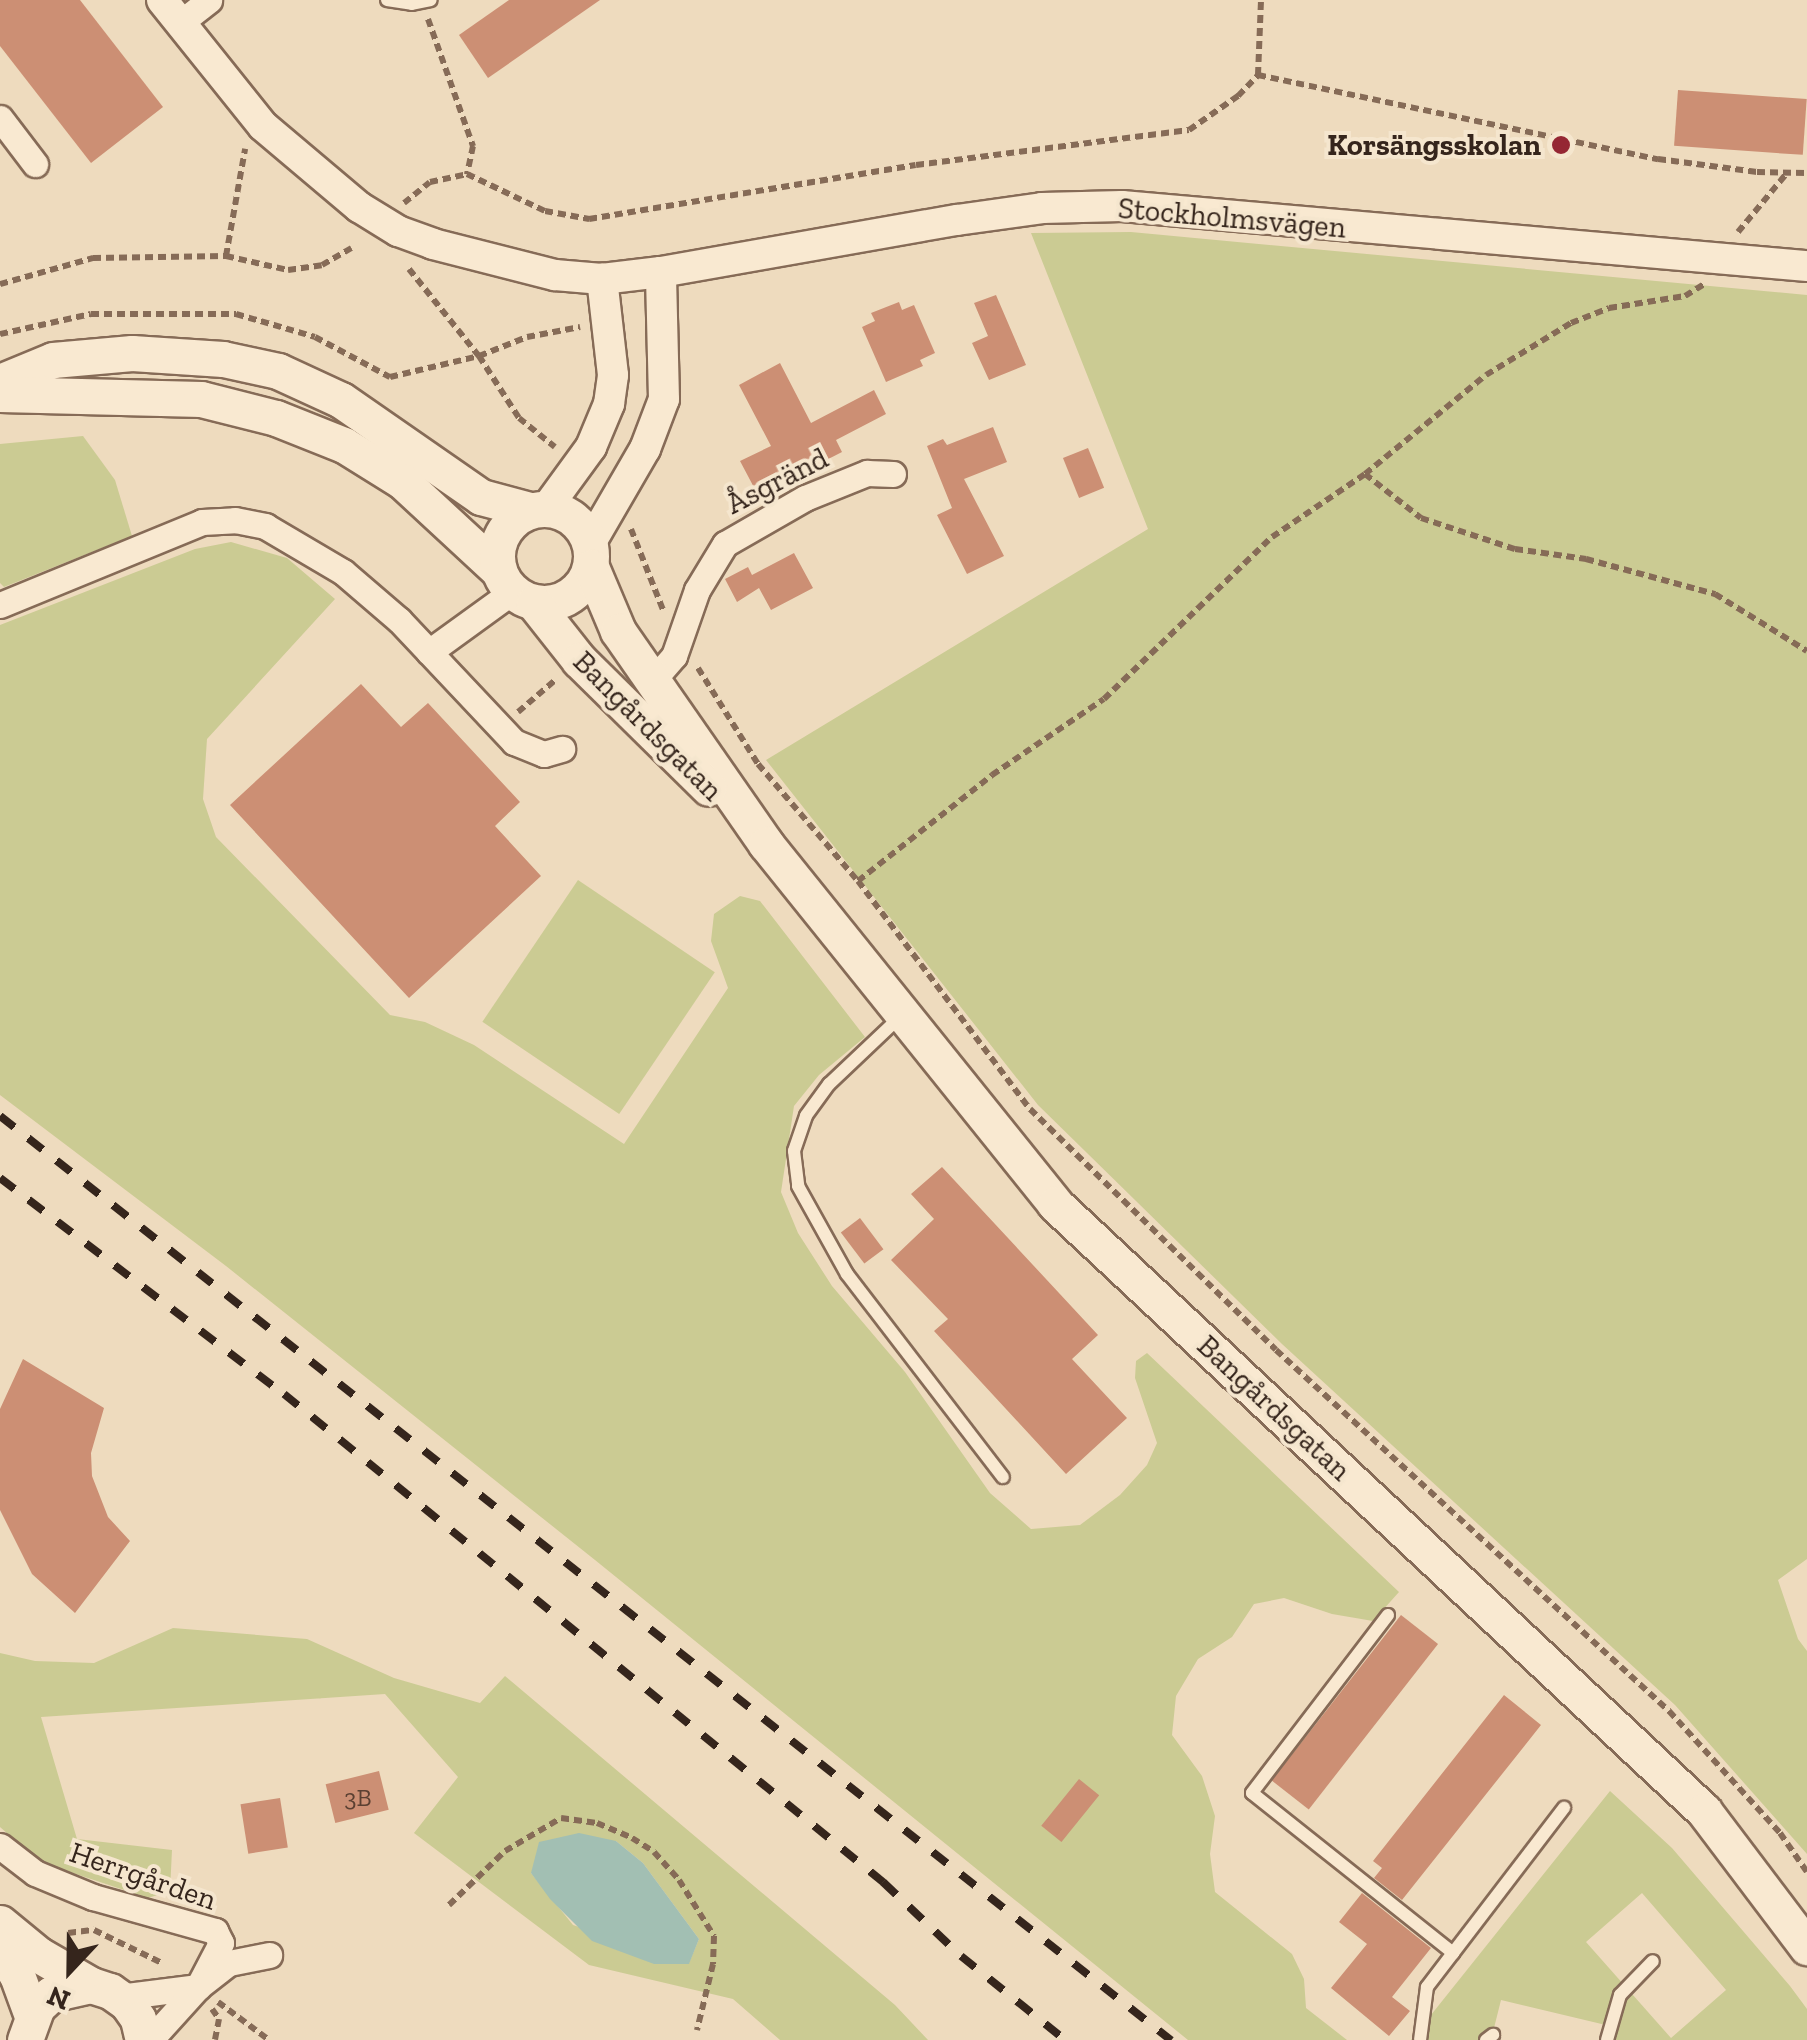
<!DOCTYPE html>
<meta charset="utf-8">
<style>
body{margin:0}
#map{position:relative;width:1807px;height:2040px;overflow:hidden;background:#eedbbe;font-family:"Zilla Slab",serif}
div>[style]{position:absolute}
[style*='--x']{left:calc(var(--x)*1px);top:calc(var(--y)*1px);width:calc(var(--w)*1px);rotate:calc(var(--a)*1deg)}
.green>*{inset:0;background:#cbcb93;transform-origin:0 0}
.water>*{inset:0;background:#a2bfb3}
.building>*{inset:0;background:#cc8f74;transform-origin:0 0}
.path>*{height:6px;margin-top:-3px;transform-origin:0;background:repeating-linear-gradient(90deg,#866b57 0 8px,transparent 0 13px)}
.roads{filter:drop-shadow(2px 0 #866b57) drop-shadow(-2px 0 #866b57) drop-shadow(0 2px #866b57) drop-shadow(0 -2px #866b57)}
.service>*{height:12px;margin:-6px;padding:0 6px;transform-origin:6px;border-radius:6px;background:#f9e9d1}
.minor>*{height:25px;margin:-12.5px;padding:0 12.5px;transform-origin:12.5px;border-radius:12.5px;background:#f9e9d1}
.tertiary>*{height:30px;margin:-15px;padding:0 15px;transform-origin:15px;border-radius:15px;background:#f9e9d1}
.secondary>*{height:35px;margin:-17.5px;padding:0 17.5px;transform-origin:17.5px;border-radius:17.5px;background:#f9e9d1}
.secondary>.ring{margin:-17.5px;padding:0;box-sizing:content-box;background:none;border:35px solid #f9e9d1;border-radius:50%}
.rail>*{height:8px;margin-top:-4px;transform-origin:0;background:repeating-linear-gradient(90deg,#35251c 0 18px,transparent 0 36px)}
.dots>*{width:28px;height:28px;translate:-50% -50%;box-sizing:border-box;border:5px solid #f5e6ce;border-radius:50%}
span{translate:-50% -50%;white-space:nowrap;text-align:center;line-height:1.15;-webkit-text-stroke:8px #f5e6ce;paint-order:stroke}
.number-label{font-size:25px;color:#5b4032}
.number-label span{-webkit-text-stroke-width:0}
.poi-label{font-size:30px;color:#35251c;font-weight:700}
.right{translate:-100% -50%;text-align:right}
.street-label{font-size:30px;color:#35251c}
.north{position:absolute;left:20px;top:1920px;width:100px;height:100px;-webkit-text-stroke:8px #f5e6ce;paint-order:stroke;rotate:202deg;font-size:28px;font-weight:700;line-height:40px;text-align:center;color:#35251c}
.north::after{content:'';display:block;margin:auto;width:35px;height:45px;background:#35251c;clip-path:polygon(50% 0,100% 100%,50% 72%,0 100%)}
</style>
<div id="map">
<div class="green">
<div style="clip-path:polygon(1131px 232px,1807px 295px,1807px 1559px,1778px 1580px,1798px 1639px,1807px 1651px,1807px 1854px,1675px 1705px,1282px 1344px,1038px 1105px,766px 760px,1148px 529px,1031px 233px)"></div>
<div style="clip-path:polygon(83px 436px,115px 480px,132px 536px,4px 587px,0 583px,0 444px)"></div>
<div style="clip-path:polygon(231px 542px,287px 558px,335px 599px,207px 739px,203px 799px,216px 837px,390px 1015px,425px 1022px,474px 1045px,624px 1144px,728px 988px,711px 941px,714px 914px,740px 896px,760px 901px,865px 1037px,819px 1075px,794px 1106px,781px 1192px,798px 1233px,832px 1286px,905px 1372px,990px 1493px,1031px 1529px,1080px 1525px,1120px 1495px,1147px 1465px,1157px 1443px,1135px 1378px,1136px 1361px,1147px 1353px,1399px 1592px,1373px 1621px,1332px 1614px,1284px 1598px,1254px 1604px,1232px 1637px,1198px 1659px,1176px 1696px,1172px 1735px,1202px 1776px,1215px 1816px,1210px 1854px,1215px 1892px,1292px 1954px,1304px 1979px,1306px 2008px,1347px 2040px,1188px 2040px,595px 1560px,226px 1266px,0 1095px,0 625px,195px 549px)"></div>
<div style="left:578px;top:880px;width:165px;height:171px;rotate:34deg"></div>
<div style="clip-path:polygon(evenodd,173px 1628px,307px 1639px,394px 1678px,480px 1703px,505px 1676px,895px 2005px,928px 2040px,780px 2040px,733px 1999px,589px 1965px,414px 1833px,458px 1777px,385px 1694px,41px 1717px,77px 1839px,172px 1850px,170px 1891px,148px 1898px,40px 1862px,0 1827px,0 1653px,35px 1661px,94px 1663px,173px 1628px,616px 1841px,643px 1863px,699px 1939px,689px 1963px,573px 1925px,531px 1873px,616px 1841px)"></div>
<div style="clip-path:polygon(evenodd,1610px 1791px,1672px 1848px,1790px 1986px,1807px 2009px,1807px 2040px,1607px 2040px,1610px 2026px,1501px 2000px,1491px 2040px,1411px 2040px,1610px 1791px,1642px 1893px,1726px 1990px,1671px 2038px,1586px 1942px,1642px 1893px)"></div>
</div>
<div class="water">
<div style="clip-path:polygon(579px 1833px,616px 1841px,643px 1863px,699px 1939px,689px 1964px,654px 1964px,592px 1941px,550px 1899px,531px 1873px,539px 1842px)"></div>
</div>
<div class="building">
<div style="clip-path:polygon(0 0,80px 0,163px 107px,91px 163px,0 46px)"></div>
<div style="clip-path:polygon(509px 0,600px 0,488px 78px,459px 35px)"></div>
<div style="left:1678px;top:90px;width:129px;height:56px;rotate:4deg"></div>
<div style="clip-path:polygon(996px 295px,1026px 365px,989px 380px,972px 343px,988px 336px,974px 303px)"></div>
<div style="clip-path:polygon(899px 302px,902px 310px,914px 305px,935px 353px,920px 360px,923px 366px,886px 382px,862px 327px,875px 321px,871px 313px)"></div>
<div style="clip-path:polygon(780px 363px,811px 423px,874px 390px,886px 414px,836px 440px,842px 452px,758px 495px,740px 461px,771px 446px,739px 385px)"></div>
<div style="clip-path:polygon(993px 427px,1007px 462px,964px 479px,1004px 556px,967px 574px,937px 515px,952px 508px,927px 446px,943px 439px,947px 445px)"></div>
<div style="left:1088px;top:448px;width:43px;height:27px;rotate:68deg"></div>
<div style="clip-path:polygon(794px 553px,813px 588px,771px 610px,759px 588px,737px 602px,725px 579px,748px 567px,752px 575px)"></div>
<div style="clip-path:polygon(361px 684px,401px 727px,428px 703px,520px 802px,495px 826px,541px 876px,409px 998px,230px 805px)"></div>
<div style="clip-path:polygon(942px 1167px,1098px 1335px,1072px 1359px,1127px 1418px,1066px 1474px,934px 1331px,948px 1319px,891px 1260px,934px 1219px,911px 1194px)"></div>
<div style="left:860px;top:1218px;width:39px;height:24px;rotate:53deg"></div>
<div style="clip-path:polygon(23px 1359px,104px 1408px,91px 1453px,92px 1476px,108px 1517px,130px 1541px,75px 1613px,32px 1574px,0 1510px,0 1409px)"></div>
<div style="left:1401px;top:1615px;width:47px;height:210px;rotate:38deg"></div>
<div style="clip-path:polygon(1504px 1695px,1541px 1725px,1402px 1900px,1374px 1878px,1382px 1868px,1373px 1861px)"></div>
<div style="left:379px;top:1771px;width:40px;height:55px;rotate:76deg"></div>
<div style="left:1079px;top:1779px;width:26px;height:60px;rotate:39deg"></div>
<div style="left:280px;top:1798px;width:50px;height:40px;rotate:81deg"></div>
<div style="clip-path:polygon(1362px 1893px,1431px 1948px,1392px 1997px,1410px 2011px,1389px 2036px,1331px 1988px,1367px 1944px,1339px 1922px)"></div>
</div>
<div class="path">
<div style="--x:428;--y:19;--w:135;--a:70.5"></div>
<div style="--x:473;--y:146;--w:29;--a:102"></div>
<div style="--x:1258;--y:75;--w:409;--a:11.9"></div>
<div style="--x:1658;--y:159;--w:100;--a:7.5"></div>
<div style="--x:1757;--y:172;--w:50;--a:1.1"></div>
<div style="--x:404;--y:203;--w:33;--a:-39"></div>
<div style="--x:430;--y:182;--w:38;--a:-12"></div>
<div style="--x:467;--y:174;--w:86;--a:25.4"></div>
<div style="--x:545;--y:211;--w:45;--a:10.3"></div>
<div style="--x:589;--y:219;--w:331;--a:-9.4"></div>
<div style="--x:916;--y:165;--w:275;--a:-7.3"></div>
<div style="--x:1189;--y:130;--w:60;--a:-34.8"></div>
<div style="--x:1238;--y:96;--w:29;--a:-46"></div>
<div style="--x:1258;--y:75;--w:75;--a:-87.7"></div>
<div style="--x:1738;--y:232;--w:77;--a:-50.3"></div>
<div style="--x:226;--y:256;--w:109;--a:-79.9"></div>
<div style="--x:409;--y:269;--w:112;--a:51.2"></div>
<div style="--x:479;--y:356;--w:52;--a:-21.6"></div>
<div style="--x:527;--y:337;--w:54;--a:-10.7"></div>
<div style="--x:0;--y:284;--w:97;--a:-15.6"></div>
<div style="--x:93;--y:258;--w:133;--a:-0.9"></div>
<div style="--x:226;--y:256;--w:64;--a:12.7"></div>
<div style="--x:288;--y:270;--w:34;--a:-8"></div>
<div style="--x:322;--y:265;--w:34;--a:-30"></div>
<div style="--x:0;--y:334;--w:93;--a:-12.4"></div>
<div style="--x:91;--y:314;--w:145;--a:0"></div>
<div style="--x:236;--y:314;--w:82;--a:16.2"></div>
<div style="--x:315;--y:337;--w:85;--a:28.1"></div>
<div style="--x:390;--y:377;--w:91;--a:-13.3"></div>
<div style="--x:479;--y:356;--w:74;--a:57.2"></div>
<div style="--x:519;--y:418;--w:46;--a:38.9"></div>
<div style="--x:1365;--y:474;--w:71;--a:38.2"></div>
<div style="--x:1421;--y:518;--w:99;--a:18.3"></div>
<div style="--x:1515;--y:549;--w:72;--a:8"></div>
<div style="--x:1586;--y:559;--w:134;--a:15.2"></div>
<div style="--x:1715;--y:594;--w:108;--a:31.8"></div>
<div style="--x:631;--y:529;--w:87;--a:68.4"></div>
<div style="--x:698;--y:668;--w:113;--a:58"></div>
<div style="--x:758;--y:764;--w:154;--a:49.5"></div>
<div style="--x:858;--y:881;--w:286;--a:53"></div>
<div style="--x:1030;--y:1109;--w:344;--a:44.4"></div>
<div style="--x:1276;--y:1350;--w:534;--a:42.57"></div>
<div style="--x:1669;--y:1711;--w:165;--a:47.7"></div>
<div style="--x:1780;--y:1833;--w:47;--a:55.3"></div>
<div style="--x:518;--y:712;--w:48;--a:-40.7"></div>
<div style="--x:858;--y:881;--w:171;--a:-38.3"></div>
<div style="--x:992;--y:775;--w:135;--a:-34.2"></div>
<div style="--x:1104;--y:699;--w:233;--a:-44"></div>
<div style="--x:1272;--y:537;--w:112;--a:-34.1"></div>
<div style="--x:1365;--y:474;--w:156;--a:-39.3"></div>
<div style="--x:1486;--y:375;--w:100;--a:-31.5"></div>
<div style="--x:1571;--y:323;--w:41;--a:-21.5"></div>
<div style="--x:1609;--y:308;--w:77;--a:-9"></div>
<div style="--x:1685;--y:296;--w:22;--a:-32"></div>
<div style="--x:449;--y:1905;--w:78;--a:-44"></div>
<div style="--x:505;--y:1851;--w:65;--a:-30.5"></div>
<div style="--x:561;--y:1818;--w:36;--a:8"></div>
<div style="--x:597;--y:1823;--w:38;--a:23"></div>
<div style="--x:632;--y:1838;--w:26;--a:32"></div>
<div style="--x:654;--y:1852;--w:38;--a:48"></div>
<div style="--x:679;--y:1880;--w:66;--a:58"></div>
<div style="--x:714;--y:1936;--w:28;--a:92"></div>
<div style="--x:713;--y:1964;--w:68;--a:103.6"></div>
<div style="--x:68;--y:1933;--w:26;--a:-7"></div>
<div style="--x:94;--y:1930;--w:76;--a:25.9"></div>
<div style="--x:218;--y:2002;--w:64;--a:36.7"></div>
<div style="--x:212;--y:2009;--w:12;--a:55"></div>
<div style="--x:219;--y:2019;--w:21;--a:101"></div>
</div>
<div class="roads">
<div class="service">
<div style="--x:387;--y:0;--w:25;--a:9"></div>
<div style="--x:412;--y:4;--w:19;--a:-12"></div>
<div style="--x:901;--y:1016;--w:99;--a:136.6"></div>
<div style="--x:829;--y:1084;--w:39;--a:126"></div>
<div style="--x:806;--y:1116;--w:37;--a:109"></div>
<div style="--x:794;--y:1151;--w:35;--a:83"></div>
<div style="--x:798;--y:1186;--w:101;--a:60.9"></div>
<div style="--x:847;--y:1274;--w:256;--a:52.5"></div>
<div style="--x:1388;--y:1615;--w:224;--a:127.4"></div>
<div style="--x:1252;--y:1793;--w:257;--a:38.5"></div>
<div style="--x:1453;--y:1953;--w:43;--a:127.4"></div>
<div style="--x:1427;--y:1987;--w:53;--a:97.5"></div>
<div style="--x:1453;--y:1953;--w:183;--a:-52.6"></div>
<div style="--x:1486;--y:2040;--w:9;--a:-36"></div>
<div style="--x:1607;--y:2040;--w:47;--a:-73.9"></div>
<div style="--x:1620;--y:1995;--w:47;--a:-45.9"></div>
</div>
<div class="minor">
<div style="--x:180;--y:23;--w:37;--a:-38"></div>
<div style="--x:0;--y:118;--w:58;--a:52.7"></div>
<div style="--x:0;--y:605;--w:218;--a:-22.3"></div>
<div style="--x:202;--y:522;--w:33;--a:-3"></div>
<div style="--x:235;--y:520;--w:31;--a:11"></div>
<div style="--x:265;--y:526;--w:91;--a:30.5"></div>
<div style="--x:343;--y:572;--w:74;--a:40.6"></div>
<div style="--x:399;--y:620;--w:168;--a:46.7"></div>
<div style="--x:514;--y:742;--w:32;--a:22"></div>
<div style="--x:544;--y:754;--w:19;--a:-16"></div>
<div style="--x:429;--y:652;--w:102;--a:-35.9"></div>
<div style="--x:653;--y:680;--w:32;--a:-49"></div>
<div style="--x:674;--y:656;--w:70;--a:-70.8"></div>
<div style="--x:697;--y:590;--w:54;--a:-58.7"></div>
<div style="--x:725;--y:544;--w:92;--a:-29.9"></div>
<div style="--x:805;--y:498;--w:67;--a:-22"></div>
<div style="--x:867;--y:473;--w:26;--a:2"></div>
<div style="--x:0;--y:1846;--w:44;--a:37.6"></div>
<div style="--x:35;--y:1873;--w:63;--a:22.5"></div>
<div style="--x:93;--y:1897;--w:127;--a:15.6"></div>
<div style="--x:215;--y:1931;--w:13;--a:63"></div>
<div style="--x:221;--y:1943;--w:50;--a:117.6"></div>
<div style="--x:119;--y:1997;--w:80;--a:-7.2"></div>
<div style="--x:150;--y:2040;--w:72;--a:-47.8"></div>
<div style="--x:198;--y:1987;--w:39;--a:-38"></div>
<div style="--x:229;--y:1963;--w:41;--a:-11.3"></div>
</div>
<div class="tertiary">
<div style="--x:162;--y:0;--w:161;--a:51.3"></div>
<div style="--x:263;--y:126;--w:126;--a:40.2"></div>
<div style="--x:359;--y:207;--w:46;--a:31.6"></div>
<div style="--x:398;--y:231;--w:37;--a:20"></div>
<div style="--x:433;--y:244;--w:126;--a:14.3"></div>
<div style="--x:555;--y:275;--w:47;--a:4.9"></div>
<div style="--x:602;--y:279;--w:59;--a:-6.8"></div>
<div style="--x:661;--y:272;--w:301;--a:-10"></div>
<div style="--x:957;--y:220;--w:86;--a:-8"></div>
<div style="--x:1042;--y:208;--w:80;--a:-1.4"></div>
<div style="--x:1122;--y:206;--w:688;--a:5.01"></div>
<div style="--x:548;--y:506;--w:73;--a:-53.9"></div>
<div style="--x:591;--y:447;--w:47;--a:-67.3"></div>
<div style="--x:609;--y:404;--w:29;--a:-82"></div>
<div style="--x:613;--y:375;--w:97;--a:-96.5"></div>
<div style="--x:591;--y:542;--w:108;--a:-59.9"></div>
<div style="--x:645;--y:449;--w:53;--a:-69.2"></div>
<div style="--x:664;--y:399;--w:127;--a:-91.4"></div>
</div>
<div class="secondary">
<div style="--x:0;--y:382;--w:57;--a:-22.5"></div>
<div style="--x:53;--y:360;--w:79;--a:-5.1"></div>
<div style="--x:132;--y:353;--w:91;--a:3.8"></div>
<div style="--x:223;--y:359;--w:56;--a:12.3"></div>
<div style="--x:278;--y:371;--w:69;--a:24.7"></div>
<div style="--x:341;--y:400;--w:170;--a:34.7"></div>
<div style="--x:481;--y:497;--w:51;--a:14.9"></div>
<div style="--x:0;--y:394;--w:201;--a:1.4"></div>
<div style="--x:201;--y:399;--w:77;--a:14.2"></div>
<div style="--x:276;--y:418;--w:73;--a:21.7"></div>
<div style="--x:344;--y:445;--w:68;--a:31.8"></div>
<div style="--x:402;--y:481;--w:131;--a:42.8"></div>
<div class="ring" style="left:497px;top:509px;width:59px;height:59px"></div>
<div style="--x:591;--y:567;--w:69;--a:67.1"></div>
<div style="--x:618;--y:631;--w:259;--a:55.2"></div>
<div style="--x:766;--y:844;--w:462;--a:51.2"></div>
<div style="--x:1055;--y:1204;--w:889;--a:43.08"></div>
<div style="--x:1704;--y:1811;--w:171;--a:52.9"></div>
<div style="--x:534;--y:603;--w:73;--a:51.7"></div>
<div style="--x:579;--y:660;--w:182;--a:44.6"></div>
<div style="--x:0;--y:1923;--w:50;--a:39.4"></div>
<div style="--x:39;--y:1955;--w:60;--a:30"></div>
<div style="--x:0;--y:1949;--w:31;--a:57"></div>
<div style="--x:17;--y:1975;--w:44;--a:69.9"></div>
<div style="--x:25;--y:2040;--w:35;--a:-70"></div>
<div style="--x:37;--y:2007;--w:19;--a:-43"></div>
<div style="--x:51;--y:1994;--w:41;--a:-12.7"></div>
<div style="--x:91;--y:1985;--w:20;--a:18"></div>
<div style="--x:110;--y:1991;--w:21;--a:35"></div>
<div style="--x:127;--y:2003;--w:19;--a:55"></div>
<div style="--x:138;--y:2019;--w:22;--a:77"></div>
</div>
</div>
<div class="rail">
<div style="--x:0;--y:1116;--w:1492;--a:38.28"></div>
<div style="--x:0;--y:1178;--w:357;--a:37.3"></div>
<div style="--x:284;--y:1394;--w:773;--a:39.17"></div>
<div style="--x:883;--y:1882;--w:108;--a:43.5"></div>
<div style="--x:961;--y:1956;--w:134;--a:38.9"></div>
</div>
<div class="dots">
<div style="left:1561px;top:145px;background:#952733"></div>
</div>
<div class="number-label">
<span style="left:358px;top:1797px">3B</span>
</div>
<div class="poi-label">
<span class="right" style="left:1541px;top:145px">Korsängsskolan</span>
</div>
<div class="street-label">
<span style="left:1232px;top:218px;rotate:5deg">Stockholmsvägen</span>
<span style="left:777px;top:481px;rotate:-27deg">Åsgränd</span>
<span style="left:648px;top:726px;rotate:45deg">Bangårdsgatan</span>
<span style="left:1274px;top:1408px;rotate:43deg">Bangårdsgatan</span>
<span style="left:143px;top:1876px;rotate:19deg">Herrgården</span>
</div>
<div class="north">N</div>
</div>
